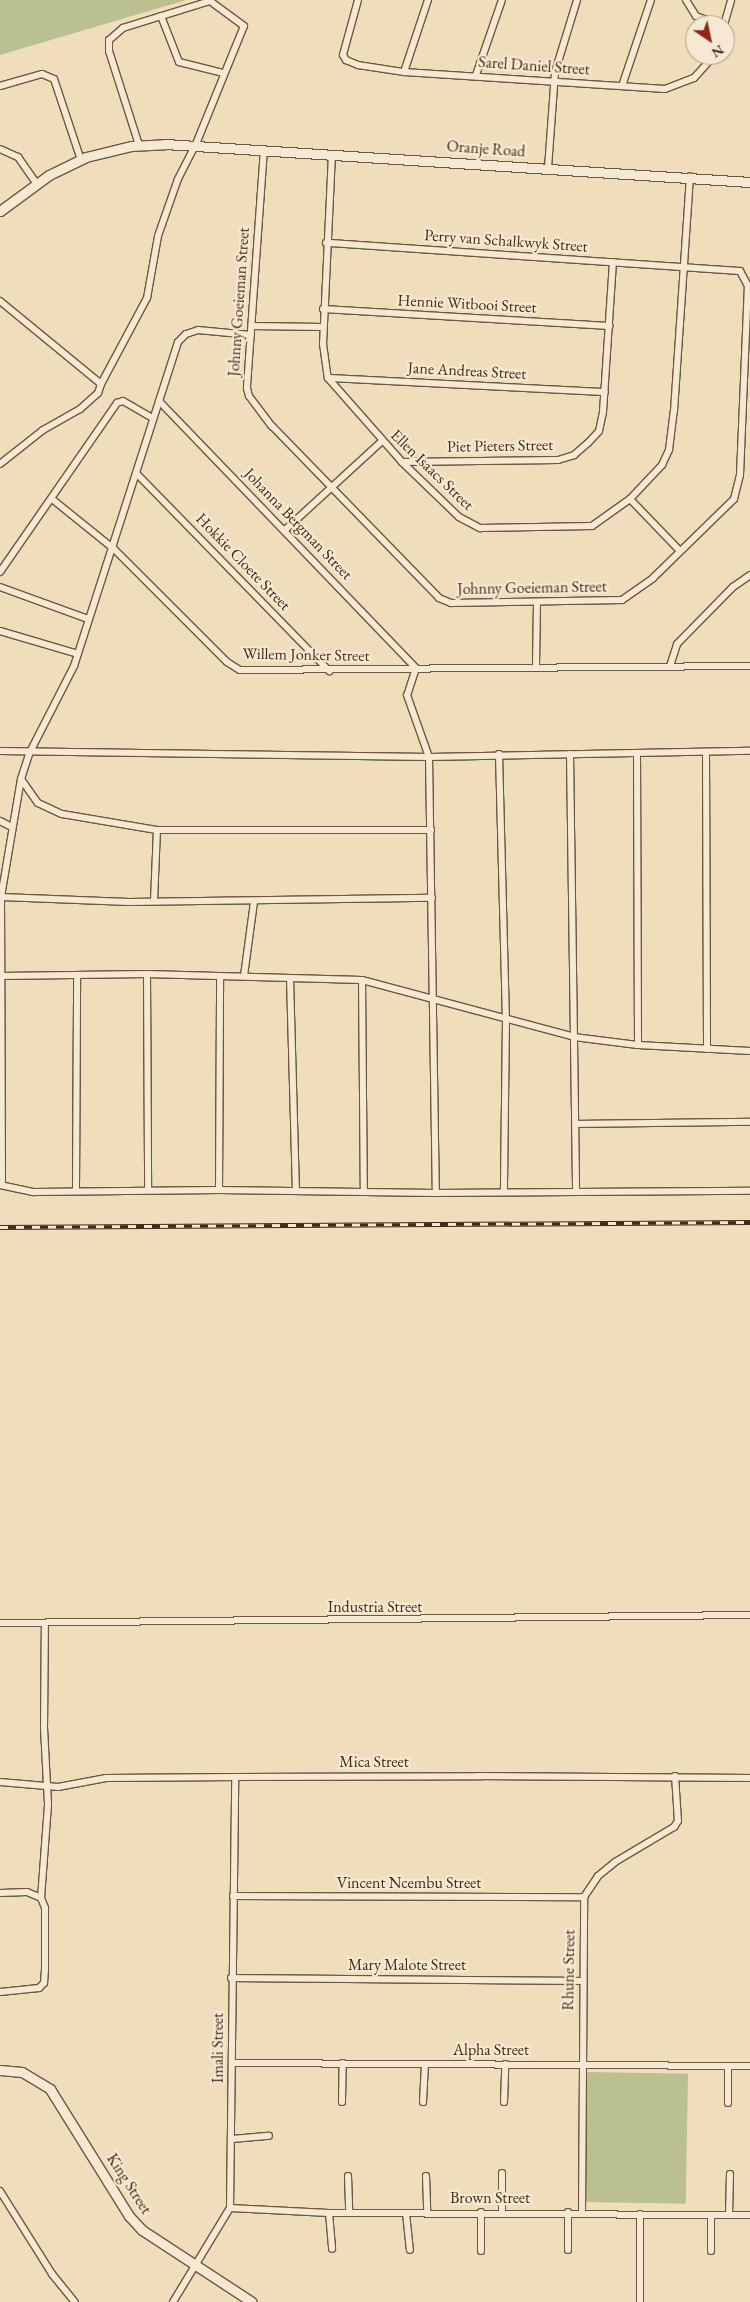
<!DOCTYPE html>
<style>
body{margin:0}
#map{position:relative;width:750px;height:2302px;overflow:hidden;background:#efddbc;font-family:"EB Garamond",serif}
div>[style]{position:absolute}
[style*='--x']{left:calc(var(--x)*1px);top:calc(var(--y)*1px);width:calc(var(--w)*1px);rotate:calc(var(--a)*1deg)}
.green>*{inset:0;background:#bac090;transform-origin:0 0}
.roads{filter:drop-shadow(1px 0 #6e573f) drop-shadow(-1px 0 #6e573f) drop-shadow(0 1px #6e573f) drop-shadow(0 -1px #6e573f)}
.street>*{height:6px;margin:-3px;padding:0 3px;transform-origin:3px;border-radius:3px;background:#f5e9d3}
.secondary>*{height:9px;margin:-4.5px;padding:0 4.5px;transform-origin:4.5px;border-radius:4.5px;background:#f5e9d3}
.rail>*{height:4.5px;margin-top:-2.25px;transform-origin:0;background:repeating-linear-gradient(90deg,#f5e9d3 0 8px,#432a15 0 16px);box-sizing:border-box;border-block:1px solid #432a15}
span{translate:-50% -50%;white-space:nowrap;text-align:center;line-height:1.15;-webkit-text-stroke:4.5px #f5e9d3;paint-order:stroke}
.street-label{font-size:16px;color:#432a15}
.north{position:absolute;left:685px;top:15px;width:50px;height:50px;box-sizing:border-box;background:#f5e9d3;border:1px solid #ae9d87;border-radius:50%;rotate:146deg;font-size:14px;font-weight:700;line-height:20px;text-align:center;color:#432a15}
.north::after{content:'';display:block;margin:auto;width:18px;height:22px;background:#8f2418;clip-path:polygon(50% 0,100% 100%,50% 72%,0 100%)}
</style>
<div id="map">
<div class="green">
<div style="clip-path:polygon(0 0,186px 0,0 55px)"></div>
<div style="left:587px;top:2072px;width:101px;height:130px;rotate:1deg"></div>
</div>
<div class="roads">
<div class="street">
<div style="--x:358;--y:0;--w:57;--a:105.3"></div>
<div style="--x:343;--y:55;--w:6;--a:59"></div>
<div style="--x:346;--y:60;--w:13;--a:23"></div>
<div style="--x:358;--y:65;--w:47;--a:8.7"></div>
<div style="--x:404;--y:72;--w:262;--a:3.7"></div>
<div style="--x:665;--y:89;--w:31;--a:-21"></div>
<div style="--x:694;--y:78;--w:31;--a:-48"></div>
<div style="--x:686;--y:0;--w:19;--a:58"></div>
<div style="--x:696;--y:16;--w:27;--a:20"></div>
<div style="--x:161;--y:16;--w:49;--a:68.6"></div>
<div style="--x:179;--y:62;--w:45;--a:14"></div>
<div style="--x:724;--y:25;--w:26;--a:-74"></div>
<div style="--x:404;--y:72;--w:76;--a:-71.6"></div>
<div style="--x:476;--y:75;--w:79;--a:-70.9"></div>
<div style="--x:0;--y:86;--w:44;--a:-15.9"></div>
<div style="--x:42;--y:74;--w:13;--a:23"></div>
<div style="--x:54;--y:79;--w:85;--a:71.6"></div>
<div style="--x:622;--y:86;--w:91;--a:-71.4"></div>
<div style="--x:0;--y:149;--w:20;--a:24"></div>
<div style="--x:18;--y:157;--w:32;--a:55"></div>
<div style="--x:264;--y:149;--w:240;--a:94.1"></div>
<div style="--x:247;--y:388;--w:8;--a:76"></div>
<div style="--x:249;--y:396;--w:38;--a:53"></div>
<div style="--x:272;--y:426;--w:240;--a:45.8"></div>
<div style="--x:439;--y:598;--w:13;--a:23"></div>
<div style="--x:451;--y:603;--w:171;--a:-1"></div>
<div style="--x:622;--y:600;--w:38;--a:-35"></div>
<div style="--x:653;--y:578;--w:113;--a:-44.3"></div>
<div style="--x:734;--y:499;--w:25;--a:-76"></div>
<div style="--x:740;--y:475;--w:189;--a:-87.6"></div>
<div style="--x:748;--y:286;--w:17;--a:-118"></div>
<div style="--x:740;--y:271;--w:415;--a:-176.1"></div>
<div style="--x:332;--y:154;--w:190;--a:92.7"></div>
<div style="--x:323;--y:344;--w:34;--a:82"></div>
<div style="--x:328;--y:378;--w:112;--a:48.6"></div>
<div style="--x:402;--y:462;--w:79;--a:44"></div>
<div style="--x:459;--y:517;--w:24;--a:28"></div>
<div style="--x:480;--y:528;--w:112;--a:-1"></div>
<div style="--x:592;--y:526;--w:47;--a:-35.4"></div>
<div style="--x:630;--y:499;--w:47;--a:-46.7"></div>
<div style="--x:662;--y:465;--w:17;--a:-65"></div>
<div style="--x:669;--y:450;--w:39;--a:-83"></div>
<div style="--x:674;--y:411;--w:235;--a:-86.1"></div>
<div style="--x:548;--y:168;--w:96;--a:-85.8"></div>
<div style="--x:555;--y:72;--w:75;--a:-73"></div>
<div style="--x:0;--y:301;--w:131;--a:39.4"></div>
<div style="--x:101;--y:384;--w:9;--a:108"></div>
<div style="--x:98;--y:393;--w:24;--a:138"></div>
<div style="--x:80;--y:409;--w:43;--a:150.4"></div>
<div style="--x:43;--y:430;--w:55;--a:141.7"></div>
<div style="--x:323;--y:309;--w:287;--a:3.4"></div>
<div style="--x:252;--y:326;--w:71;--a:0.8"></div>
<div style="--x:328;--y:378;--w:277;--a:2.9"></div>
<div style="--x:101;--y:384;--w:98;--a:-61.9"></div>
<div style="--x:147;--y:298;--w:63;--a:-79.9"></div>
<div style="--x:158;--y:236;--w:60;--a:-70.7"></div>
<div style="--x:178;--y:179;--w:39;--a:-63"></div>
<div style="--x:196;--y:144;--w:127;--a:-67.9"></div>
<div style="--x:244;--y:26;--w:42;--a:-143.7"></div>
<div style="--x:210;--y:1;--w:91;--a:162.8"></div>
<div style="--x:123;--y:28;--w:18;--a:139"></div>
<div style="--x:109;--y:40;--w:11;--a:90"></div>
<div style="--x:109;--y:51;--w:99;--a:72.3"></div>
<div style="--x:159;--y:401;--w:371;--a:46.1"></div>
<div style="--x:416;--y:668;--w:28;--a:108"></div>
<div style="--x:407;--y:695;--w:66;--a:70.5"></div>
<div style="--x:429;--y:757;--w:436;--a:89.1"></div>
<div style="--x:436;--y:1193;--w:314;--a:-0.4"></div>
<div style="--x:402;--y:462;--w:156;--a:-0.7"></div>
<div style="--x:558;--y:460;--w:17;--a:-17"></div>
<div style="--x:574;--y:455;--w:18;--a:-41"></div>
<div style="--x:588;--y:443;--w:16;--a:-47"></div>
<div style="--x:599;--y:431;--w:19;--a:-78"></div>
<div style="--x:603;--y:412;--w:150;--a:-86.2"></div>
<div style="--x:136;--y:473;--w:277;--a:45.7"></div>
<div style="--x:52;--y:499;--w:80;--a:38.9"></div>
<div style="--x:114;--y:549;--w:160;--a:45"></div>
<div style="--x:227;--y:662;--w:15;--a:32"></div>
<div style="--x:240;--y:670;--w:510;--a:-0.45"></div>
<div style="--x:630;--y:499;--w:72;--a:46.1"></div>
<div style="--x:285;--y:530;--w:132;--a:-42.5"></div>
<div style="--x:0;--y:572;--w:206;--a:-55.3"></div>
<div style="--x:117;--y:403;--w:6;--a:-18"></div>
<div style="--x:123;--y:401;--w:34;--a:30"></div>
<div style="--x:0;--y:587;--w:94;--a:20"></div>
<div style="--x:0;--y:631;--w:81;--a:16.4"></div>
<div style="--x:536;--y:666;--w:64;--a:-89.1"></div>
<div style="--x:670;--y:666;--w:23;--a:-72"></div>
<div style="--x:677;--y:644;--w:80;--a:-45.5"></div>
<div style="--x:733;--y:587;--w:21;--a:-35"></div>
<div style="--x:0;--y:751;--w:429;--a:0.8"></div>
<div style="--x:429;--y:757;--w:321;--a:-1.1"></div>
<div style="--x:706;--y:752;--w:297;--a:89.8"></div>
<div style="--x:637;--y:753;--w:292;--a:89.8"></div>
<div style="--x:499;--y:754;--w:266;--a:88.5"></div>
<div style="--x:506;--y:1020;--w:172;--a:90.7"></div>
<div style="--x:570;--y:754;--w:437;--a:89.2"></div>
<div style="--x:21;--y:779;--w:29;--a:55"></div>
<div style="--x:38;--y:803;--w:26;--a:25"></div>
<div style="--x:62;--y:814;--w:96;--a:9.6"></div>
<div style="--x:0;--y:821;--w:11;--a:27"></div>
<div style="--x:1;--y:897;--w:128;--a:2.2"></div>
<div style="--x:129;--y:902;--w:303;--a:-0.8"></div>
<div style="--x:154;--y:901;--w:71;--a:-87.6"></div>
<div style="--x:157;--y:830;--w:274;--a:0"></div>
<div style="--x:147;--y:974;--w:216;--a:89.7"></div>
<div style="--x:0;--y:976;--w:147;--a:-0.8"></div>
<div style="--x:147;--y:974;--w:215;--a:1.6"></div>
<div style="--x:362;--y:980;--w:220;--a:15"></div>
<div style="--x:574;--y:1037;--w:64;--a:7.1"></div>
<div style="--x:638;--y:1045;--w:112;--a:3.1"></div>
<div style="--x:244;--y:976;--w:75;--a:-82.3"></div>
<div style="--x:290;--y:978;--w:213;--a:88.4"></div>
<div style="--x:362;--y:980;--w:210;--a:89.5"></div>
<div style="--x:576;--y:1124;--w:174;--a:-0.7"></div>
<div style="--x:2;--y:1184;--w:287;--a:-90.2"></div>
<div style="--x:1;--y:897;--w:120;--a:-80.4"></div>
<div style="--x:21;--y:779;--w:26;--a:-72"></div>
<div style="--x:29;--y:754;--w:99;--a:-62.9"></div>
<div style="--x:74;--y:666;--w:340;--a:-72.2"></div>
<div style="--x:178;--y:342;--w:11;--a:-45"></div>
<div style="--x:186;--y:334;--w:13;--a:-18"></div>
<div style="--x:198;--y:330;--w:53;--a:5.4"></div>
<div style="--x:0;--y:1185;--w:35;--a:12"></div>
<div style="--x:34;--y:1192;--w:185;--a:-0.6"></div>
<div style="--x:219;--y:1190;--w:217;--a:0.8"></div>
<div style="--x:76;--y:1190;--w:215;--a:-89.7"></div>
<div style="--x:219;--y:1190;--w:214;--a:-89.7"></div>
<div style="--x:0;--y:1623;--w:750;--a:-0.61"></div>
<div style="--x:478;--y:1776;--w:272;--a:0.4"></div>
<div style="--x:0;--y:1782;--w:58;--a:4.9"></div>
<div style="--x:58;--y:1787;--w:49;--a:-10.6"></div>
<div style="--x:106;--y:1778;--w:132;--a:-0.4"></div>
<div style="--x:0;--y:1893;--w:27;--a:-2"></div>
<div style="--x:27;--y:1892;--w:15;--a:23"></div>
<div style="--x:41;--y:1898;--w:11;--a:68"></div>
<div style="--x:45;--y:1908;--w:61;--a:90"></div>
<div style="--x:45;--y:1969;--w:14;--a:94"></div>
<div style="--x:44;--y:1983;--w:7;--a:135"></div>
<div style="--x:39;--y:1988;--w:39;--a:174"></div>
<div style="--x:233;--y:1896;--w:351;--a:0.2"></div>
<div style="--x:41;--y:1898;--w:94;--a:-85.7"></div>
<div style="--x:48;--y:1804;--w:76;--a:-93"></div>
<div style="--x:44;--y:1728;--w:105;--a:-89.5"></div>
<div style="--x:231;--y:1978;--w:351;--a:0.5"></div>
<div style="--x:233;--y:2063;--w:517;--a:0.33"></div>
<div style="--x:342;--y:2102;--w:39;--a:-89"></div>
<div style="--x:423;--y:2102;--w:38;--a:-87"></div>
<div style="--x:504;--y:2102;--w:38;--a:-88"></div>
<div style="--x:728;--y:2103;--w:37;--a:-90"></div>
<div style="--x:232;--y:2139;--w:37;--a:-5"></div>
<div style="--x:348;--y:2176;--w:37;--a:88"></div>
<div style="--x:426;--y:2176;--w:37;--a:88"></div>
<div style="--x:0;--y:2191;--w:98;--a:57.9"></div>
<div style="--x:52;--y:2274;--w:36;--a:51"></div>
<div style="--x:230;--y:2208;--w:99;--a:2.9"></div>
<div style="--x:329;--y:2213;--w:421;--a:0.3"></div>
<div style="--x:502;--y:2212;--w:39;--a:-90"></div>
<div style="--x:568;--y:2212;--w:38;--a:90"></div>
<div style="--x:582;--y:2212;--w:315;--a:-89.6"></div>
<div style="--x:584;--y:1897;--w:25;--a:-56"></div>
<div style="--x:598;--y:1876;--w:22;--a:-39"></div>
<div style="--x:615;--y:1862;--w:69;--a:-30.7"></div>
<div style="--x:674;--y:1827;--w:7;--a:-56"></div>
<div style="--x:678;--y:1821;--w:45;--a:-93.8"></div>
<div style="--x:329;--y:2213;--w:36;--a:85"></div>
<div style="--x:406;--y:2213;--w:37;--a:84"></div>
<div style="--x:640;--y:2214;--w:88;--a:90"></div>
<div style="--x:729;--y:2215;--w:41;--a:-88.6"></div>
<div style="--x:481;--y:2251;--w:39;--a:-90"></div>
<div style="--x:711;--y:2251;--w:36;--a:-90"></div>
<div style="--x:173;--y:2302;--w:110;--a:-58.8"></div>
<div style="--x:230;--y:2208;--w:431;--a:-89.3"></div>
<div style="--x:235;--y:1777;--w:246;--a:-0.2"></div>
</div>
<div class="secondary">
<div style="--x:0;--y:211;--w:61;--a:-36.3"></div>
<div style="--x:49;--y:175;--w:41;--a:-25.9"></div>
<div style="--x:86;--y:157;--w:46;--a:-13.7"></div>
<div style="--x:131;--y:146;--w:34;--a:-3"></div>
<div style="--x:165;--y:144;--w:586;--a:3.72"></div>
<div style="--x:0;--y:2070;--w:22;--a:5"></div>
<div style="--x:22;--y:2072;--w:33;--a:31"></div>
<div style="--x:50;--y:2089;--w:150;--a:58.1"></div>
<div style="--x:129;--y:2216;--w:19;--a:47"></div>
<div style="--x:142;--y:2230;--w:131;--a:33.2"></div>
</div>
</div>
<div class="rail">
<div style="--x:0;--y:1227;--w:750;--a:-0.38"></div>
</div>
<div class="street-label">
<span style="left:534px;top:66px;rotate:4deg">Sarel Daniel Street</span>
<span style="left:486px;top:149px;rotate:4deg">Oranje Road</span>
<span style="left:506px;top:241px;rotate:4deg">Perry van Schalkwyk Street</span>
<span style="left:239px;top:302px;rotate:-86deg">Johnny Goeieman Street</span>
<span style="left:467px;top:304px;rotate:3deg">Hennie Witbooi Street</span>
<span style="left:467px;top:371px;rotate:3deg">Jane Andreas Street</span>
<span style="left:500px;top:446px;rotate:-1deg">Piet Pieters Street</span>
<span style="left:432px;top:470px;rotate:44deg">Ellen Isaacs Street</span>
<span style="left:298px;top:524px;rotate:46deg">Johanna Bergman Street</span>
<span style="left:243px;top:562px;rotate:46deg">Hokkie Cloete Street</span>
<span style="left:532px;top:588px;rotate:-1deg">Johnny Goeieman Street</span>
<span style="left:306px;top:655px;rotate:1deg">Willem Jonker Street</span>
<span style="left:375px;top:1607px">Industria Street</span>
<span style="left:374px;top:1762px">Mica Street</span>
<span style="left:409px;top:1883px">Vincent Ncembu Street</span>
<span style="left:407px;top:1965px">Mary Malote Street</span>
<span style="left:569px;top:1970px;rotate:-89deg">Rhune Street</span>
<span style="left:218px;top:2048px;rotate:-90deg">Imali Street</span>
<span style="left:491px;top:2050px">Alpha Street</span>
<span style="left:129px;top:2184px;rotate:57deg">King Street</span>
<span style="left:490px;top:2198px">Brown Street</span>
</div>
<div class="north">N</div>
</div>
